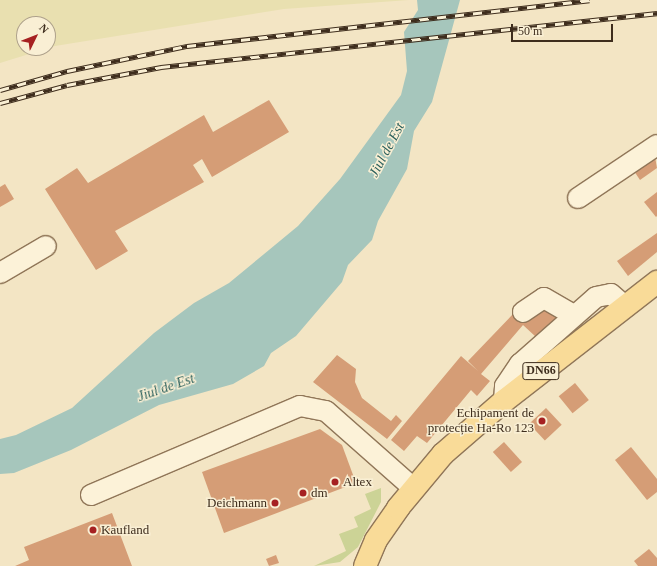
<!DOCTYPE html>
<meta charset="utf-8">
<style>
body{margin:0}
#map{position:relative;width:657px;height:566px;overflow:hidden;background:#f3e5c4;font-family:"Times New Roman",serif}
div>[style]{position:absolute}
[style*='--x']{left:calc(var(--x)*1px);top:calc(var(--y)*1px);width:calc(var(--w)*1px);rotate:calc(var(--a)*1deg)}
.farmland>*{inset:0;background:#e9e0b0}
.green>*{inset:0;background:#ccd396}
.water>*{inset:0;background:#a6c6bc}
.building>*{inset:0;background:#d59d76;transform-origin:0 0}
.roads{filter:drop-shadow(1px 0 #907658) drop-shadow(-1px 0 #907658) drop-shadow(0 1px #907658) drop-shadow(0 -1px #907658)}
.minor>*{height:20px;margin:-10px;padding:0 10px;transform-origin:10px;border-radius:10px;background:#fcf2d8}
.major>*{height:22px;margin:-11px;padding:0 11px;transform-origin:11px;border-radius:11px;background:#f9db98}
.rail>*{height:4.5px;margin-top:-2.25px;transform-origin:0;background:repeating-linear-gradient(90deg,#f9efd4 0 9px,#3e2d1d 0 18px);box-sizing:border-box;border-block:1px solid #3e2d1d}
.dots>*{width:11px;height:11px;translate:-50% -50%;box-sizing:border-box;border:2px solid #f9efd4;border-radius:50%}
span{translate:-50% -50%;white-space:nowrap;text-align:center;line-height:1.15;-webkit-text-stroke:3px #f9efd4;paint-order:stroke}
.shield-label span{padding:1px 3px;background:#f9efd4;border:1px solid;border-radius:3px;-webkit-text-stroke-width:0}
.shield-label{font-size:12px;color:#3e2d1d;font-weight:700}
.poi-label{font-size:13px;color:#3e2d1d}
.right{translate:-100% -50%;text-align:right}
.left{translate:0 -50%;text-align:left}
.water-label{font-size:14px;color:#2b605c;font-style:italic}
.north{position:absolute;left:16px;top:16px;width:40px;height:40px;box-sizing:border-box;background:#f9efd4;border:1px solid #aea18b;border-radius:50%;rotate:47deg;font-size:11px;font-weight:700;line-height:16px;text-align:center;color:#3e2d1d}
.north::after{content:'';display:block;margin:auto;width:14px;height:18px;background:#a62122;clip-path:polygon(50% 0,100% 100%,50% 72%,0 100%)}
.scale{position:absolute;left:511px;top:24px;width:102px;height:18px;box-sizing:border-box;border:2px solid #3e2d1d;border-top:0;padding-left:5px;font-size:12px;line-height:14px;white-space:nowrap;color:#3e2d1d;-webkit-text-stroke:3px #f9efd4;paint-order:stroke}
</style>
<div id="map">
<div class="farmland">
<div style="clip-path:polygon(evenodd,0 0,409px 0,284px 9px,55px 46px,0 63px,0 0,24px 24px,48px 24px,48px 48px,24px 48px,24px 24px)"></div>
</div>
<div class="green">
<div style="clip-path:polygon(381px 488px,381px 502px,358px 547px,340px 562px,314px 566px,346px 551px,339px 534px,358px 527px,354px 517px,371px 509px,365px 494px)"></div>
</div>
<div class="water">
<div style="clip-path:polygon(417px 0,460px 0,432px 102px,414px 131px,407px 169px,378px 221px,372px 240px,348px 265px,342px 282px,296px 336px,271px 353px,264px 366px,233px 384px,159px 405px,71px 450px,14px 473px,0 474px,0 439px,16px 435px,72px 408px,154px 333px,194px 303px,229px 283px,298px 226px,340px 179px,401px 95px,407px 71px,404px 32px,418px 10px)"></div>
</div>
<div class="building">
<div style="clip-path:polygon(269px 100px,289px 132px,212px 177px,202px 159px,193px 165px,204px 182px,115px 231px,128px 251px,96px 270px,45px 189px,77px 168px,88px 183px,204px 115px,213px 132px)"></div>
<div style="clip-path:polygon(655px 157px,657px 168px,640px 180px,634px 171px)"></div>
<div style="clip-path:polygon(5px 184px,14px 199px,0 207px,0 187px)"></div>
<div style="clip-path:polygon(657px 192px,657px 216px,656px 217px,644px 202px)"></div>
<div style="clip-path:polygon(657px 233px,657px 252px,628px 276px,617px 261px)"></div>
<div style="clip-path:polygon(542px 304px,559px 316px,536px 337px,523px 325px,481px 374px,490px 381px,477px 396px,471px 390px,427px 443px,417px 436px,404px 451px,391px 440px,461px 356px,478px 371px,468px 361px,513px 314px,521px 320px)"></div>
<div style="clip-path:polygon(337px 355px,356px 369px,355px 382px,362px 398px,391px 421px,396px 415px,402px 421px,387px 439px,313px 382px)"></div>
<div style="left:575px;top:383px;width:22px;height:21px;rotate:51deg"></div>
<div style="left:546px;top:408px;width:23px;height:23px;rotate:47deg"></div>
<div style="clip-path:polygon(320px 429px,342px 445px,356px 483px,224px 533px,202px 472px)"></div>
<div style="left:504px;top:442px;width:27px;height:15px;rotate:48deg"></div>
<div style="clip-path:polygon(631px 447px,657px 479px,657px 492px,647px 500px,615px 460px)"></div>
<div style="clip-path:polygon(112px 513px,132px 566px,15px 566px,29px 560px,24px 547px)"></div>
<div style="clip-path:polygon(649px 549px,657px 558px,657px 566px,638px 566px,634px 561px)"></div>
<div style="clip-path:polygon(276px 555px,279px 563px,269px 566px,266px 559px)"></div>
</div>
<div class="roads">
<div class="minor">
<div style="--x:578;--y:198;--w:95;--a:-33.9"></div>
<div style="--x:0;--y:273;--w:53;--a:-30.4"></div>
<div style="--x:523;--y:312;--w:25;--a:-34"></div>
<div style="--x:544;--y:298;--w:34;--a:30"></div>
<div style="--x:504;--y:401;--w:15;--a:-86"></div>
<div style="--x:505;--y:386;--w:27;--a:-56"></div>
<div style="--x:520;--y:364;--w:101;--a:-41.4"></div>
<div style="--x:596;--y:297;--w:15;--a:-11"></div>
<div style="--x:611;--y:294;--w:18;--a:41"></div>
<div style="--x:91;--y:495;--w:227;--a:-23.1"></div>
<div style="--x:300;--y:406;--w:26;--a:11"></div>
<div style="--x:326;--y:411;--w:116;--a:41.5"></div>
</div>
<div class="major">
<div style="--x:365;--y:566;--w:28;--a:-67"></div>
<div style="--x:376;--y:540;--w:39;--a:-55"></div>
<div style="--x:398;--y:508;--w:70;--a:-50.2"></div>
<div style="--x:443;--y:454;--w:81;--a:-41"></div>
<div style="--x:504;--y:401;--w:194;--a:-37.9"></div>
</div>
</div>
<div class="rail">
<div style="--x:0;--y:90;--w:70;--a:-15.8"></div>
<div style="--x:67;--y:71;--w:123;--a:-11.8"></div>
<div style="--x:187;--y:46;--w:405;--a:-6.5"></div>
<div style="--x:0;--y:103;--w:69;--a:-15"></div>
<div style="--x:67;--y:85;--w:96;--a:-10.8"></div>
<div style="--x:161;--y:67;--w:499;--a:-6.2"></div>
</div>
<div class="dots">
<div style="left:542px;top:421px;background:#a62122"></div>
<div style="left:335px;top:482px;background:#a62122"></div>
<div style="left:303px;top:493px;background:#a62122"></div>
<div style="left:275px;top:503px;background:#a62122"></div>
<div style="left:93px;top:530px;background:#a62122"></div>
</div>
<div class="shield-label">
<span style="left:541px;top:371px">DN66</span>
</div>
<div class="poi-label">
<span class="right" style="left:534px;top:421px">Echipament de<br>protecție Ha-Ro 123</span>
<span class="left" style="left:343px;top:482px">Altex</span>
<span class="left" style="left:311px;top:493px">dm</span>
<span class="right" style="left:267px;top:503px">Deichmann</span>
<span class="left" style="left:101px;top:530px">Kaufland</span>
</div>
<div class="water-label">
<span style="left:387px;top:150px;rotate:-62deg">Jiul de Est</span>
<span style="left:166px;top:388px;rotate:-19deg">Jiul de Est</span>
</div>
<div class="north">N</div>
<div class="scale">50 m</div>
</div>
